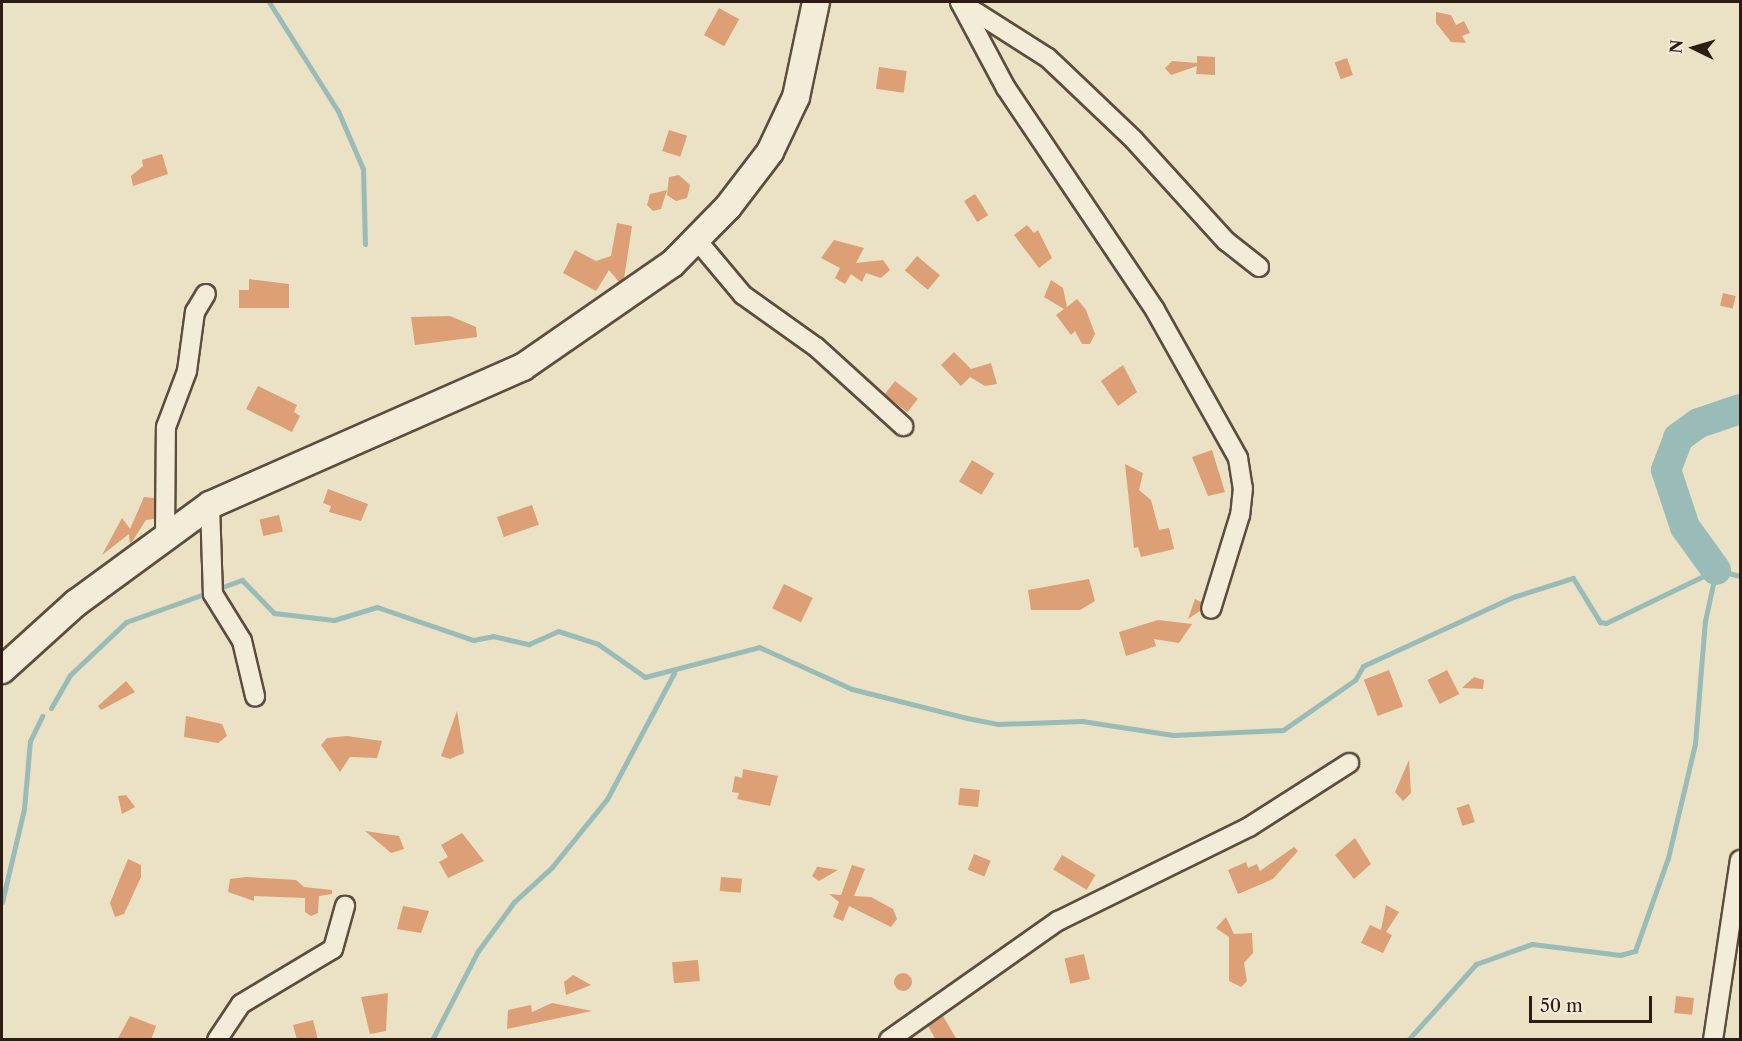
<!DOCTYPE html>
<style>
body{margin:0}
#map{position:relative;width:1742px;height:1041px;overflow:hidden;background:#ebe1c4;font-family:"Libre Caslon Text",serif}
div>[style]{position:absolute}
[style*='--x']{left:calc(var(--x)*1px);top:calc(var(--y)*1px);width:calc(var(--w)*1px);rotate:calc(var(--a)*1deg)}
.stream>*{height:5px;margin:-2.5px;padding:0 2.5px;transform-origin:2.5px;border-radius:2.5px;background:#99bcb9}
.river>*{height:30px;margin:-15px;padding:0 15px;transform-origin:15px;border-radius:15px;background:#99bcb9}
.building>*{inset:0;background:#dc9f76;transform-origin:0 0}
.round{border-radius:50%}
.roads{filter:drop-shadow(2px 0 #5c4d3f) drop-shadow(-2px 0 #5c4d3f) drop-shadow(0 2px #5c4d3f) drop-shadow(0 -2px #5c4d3f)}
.street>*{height:18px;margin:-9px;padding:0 9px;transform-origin:9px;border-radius:9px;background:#f2ecd9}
.secondary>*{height:26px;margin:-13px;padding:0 13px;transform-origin:13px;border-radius:13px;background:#f2ecd9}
span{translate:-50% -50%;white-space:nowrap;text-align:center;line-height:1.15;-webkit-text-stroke:4.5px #f2ecd9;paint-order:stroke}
.frame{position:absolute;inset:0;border:3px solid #2d1c13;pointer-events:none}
.north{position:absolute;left:1664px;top:18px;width:60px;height:60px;-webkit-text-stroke:4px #f2ecd9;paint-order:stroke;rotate:275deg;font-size:16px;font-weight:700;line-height:24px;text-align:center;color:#2d1c13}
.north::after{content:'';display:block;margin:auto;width:21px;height:27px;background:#2d1c13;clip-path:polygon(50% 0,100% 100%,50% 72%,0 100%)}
.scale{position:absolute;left:1529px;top:996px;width:123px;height:27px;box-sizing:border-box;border:3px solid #2d1c13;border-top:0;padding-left:8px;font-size:18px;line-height:21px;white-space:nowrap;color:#2d1c13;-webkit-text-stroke:4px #f2ecd9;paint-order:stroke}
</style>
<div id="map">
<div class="stream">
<div style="--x:269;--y:2;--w:129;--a:57.7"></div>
<div style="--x:338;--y:111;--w:63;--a:66.7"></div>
<div style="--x:363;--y:169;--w:75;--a:88.5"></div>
<div style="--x:217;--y:589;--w:27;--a:-20"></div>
<div style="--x:242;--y:580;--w:46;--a:45.9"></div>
<div style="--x:274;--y:613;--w:60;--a:6.7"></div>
<div style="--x:334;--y:620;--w:45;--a:-16.8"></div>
<div style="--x:377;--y:607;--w:102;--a:19"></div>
<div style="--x:473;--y:640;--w:20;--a:-11"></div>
<div style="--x:493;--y:636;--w:37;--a:13"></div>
<div style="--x:529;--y:644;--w:32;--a:-24"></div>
<div style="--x:558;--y:631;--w:42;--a:18"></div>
<div style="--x:598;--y:644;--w:57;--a:35.1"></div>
<div style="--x:645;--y:677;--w:118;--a:-14.7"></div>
<div style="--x:759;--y:647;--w:102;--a:24.3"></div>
<div style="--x:852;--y:689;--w:119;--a:14.2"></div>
<div style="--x:967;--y:718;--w:32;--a:11"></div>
<div style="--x:998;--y:724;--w:84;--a:-2"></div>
<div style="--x:1082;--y:721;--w:92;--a:8.7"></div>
<div style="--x:1173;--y:735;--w:110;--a:-2.6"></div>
<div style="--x:1283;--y:730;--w:88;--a:-34.8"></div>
<div style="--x:1355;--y:680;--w:16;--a:-60"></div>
<div style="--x:1363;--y:666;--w:165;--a:-24.7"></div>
<div style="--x:1513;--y:597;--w:63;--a:-17.6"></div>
<div style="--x:1573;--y:578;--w:52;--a:58.5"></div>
<div style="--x:1600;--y:622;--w:6;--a:9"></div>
<div style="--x:1606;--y:623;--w:122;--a:-25.7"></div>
<div style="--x:1716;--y:570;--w:25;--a:14"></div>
<div style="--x:51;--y:708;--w:38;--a:-60"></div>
<div style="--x:70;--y:675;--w:77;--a:-43.4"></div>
<div style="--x:126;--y:622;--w:89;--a:-19.7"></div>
<div style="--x:2;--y:902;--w:96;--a:-76.7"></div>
<div style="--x:24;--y:809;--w:68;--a:-85"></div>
<div style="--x:30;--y:741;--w:28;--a:-64"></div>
<div style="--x:432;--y:1040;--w:100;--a:-62.7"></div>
<div style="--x:478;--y:951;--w:61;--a:-53.7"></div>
<div style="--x:514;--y:902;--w:52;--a:-42.6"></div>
<div style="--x:552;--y:867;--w:87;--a:-51"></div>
<div style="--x:607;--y:799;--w:143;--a:-62"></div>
<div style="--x:1408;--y:1040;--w:102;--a:-48.2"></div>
<div style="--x:1476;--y:964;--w:59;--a:-19.7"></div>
<div style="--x:1532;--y:944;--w:89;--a:7.1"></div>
<div style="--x:1620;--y:955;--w:16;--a:-15"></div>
<div style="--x:1635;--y:951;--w:99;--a:-70.5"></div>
<div style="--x:1668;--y:858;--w:117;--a:-76.7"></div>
<div style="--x:1695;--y:744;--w:123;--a:-85.4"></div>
<div style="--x:1705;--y:621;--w:52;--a:-77.8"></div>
</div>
<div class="river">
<div style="--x:1716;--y:570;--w:53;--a:-125.8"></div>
<div style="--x:1685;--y:527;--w:60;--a:-108.4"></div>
<div style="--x:1666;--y:470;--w:34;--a:-69"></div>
<div style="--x:1678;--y:438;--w:26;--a:-36"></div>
<div style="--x:1699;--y:423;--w:43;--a:-18.9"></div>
</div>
<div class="building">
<div style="left:719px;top:8px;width:23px;height:31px;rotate:29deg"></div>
<div style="clip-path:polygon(1436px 12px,1451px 15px,1456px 25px,1464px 21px,1470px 33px,1462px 36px,1466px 43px,1451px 42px,1436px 23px)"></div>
<div style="clip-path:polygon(1197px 56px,1215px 57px,1215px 75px,1196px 74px,1197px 66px,1171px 75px,1165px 68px,1172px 61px,1197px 63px)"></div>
<div style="left:1347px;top:58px;width:18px;height:13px;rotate:71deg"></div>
<div style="left:879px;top:67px;width:28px;height:22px;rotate:8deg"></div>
<div style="left:669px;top:130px;width:19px;height:22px;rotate:18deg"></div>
<div style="clip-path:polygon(162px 154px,168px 174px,133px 186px,131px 176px,143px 166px,142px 160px)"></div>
<div style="clip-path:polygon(679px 175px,690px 185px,687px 198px,676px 201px,667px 195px,669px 177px)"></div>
<div style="clip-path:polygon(667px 190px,661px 209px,653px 211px,647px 205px,650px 194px)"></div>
<div style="left:975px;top:194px;width:25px;height:13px;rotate:58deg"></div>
<div style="clip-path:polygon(617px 223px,632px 226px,624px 279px,619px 282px,609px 270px,596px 291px,563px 273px,575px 250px,596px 261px,611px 256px)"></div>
<div style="clip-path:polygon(1027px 225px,1034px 233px,1038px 230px,1052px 258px,1039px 268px,1014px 235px)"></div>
<div style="clip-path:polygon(834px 240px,864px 248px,856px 263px,883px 260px,890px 270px,881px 278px,866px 273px,862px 282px,851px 274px,845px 284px,835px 278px,840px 268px,821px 258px)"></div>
<div style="left:917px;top:256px;width:30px;height:19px;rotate:40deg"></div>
<div style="clip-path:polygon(249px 279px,289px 284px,289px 308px,239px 308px,239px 290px,249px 290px)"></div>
<div style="clip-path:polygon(1051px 280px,1063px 288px,1067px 307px,1077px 299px,1086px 310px,1095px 334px,1090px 344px,1082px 344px,1075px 331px,1071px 335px,1056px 315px,1064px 309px,1044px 297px)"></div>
<div style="left:1723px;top:293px;width:13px;height:13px;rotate:13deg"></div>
<div style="clip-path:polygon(450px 316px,476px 327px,477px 337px,415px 345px,411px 317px)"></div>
<div style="clip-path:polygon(954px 352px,971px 369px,991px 363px,997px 384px,985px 386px,970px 377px,961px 386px,941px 365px)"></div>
<div style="clip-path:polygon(1123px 365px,1137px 392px,1118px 406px,1101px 381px)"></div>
<div style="left:895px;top:381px;width:29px;height:17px;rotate:38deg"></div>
<div style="clip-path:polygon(258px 386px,297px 405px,294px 412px,300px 416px,292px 432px,246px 409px)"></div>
<div style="clip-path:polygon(1212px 450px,1225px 492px,1208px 496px,1192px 457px)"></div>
<div style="left:972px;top:460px;width:26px;height:25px;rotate:31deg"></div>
<div style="clip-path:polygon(1125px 464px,1143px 473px,1139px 490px,1151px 500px,1159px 530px,1169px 528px,1174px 549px,1141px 557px,1138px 547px,1134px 548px)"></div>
<div style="clip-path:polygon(328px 489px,368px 504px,361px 521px,329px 512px,331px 506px,323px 503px)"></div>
<div style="clip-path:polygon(144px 497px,154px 498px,154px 519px,146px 520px,130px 545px,129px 534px,102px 555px,122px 518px,130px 529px)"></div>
<div style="left:532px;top:505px;width:21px;height:37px;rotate:71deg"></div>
<div style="left:279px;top:515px;width:17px;height:20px;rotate:77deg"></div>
<div style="clip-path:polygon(1089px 579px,1095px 601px,1080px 610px,1031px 610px,1028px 590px)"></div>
<div style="left:784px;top:584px;width:32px;height:27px;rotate:26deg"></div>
<div style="clip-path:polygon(1195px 599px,1201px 602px,1200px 611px,1188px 619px)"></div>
<div style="clip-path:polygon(1158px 620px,1192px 624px,1179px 643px,1154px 639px,1156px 646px,1126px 656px,1119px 632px)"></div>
<div style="left:1389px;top:670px;width:39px;height:27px;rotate:69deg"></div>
<div style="left:1447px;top:670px;width:27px;height:22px;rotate:63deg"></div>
<div style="clip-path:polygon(1474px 677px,1484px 680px,1483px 689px,1462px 688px)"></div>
<div style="clip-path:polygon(126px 681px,135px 692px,101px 710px,98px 706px)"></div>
<div style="clip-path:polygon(457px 711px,464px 753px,450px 759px,441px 756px)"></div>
<div style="clip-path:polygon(186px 716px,222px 724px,227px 736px,218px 743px,184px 737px)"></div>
<div style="clip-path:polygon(347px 736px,382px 741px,377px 758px,350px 757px,340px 772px,321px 745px,327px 738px)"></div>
<div style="clip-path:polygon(1409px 760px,1411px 793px,1403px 801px,1395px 792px)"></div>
<div style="clip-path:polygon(743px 769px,778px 776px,770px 806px,737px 799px,739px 793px,732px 792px,735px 776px,742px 778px)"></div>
<div style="left:960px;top:788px;width:20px;height:17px;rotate:6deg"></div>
<div style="clip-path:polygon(126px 795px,135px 807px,122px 814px,118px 796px)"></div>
<div style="left:1469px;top:804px;width:19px;height:13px;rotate:72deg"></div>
<div style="clip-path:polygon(365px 831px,399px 836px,404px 849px,391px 853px)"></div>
<div style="clip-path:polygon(462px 833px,484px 861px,448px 878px,439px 862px,448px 857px,441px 845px)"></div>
<div style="clip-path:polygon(1355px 838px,1371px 864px,1354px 879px,1335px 855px)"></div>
<div style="clip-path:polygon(1294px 847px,1298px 851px,1273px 879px,1238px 894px,1228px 870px,1246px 862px,1248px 868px,1257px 864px,1260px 871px)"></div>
<div style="left:974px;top:854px;width:18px;height:17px;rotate:22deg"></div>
<div style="left:1062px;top:855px;width:39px;height:17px;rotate:31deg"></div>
<div style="clip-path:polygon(128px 859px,141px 865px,141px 877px,124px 914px,115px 917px,110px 903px)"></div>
<div style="clip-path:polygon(852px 865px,865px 869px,854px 896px,871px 897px,893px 909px,897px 919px,891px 927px,849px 906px,843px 921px,833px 917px,839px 902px,829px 894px,841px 895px)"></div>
<div style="clip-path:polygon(817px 867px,819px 867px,838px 870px,819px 881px,812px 876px)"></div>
<div style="clip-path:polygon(246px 877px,296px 880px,304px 887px,332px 890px,332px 894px,319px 896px,318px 913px,311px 916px,305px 912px,305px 898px,254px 896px,254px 901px,228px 892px,230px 879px)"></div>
<div style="left:721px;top:877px;width:21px;height:14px;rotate:5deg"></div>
<div style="clip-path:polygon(1386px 905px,1399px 912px,1386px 932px,1392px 935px,1383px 953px,1361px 943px,1370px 925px,1381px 930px)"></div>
<div style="clip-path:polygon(403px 906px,429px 911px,421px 933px,397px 929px)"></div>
<div style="clip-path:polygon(1226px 917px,1234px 934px,1252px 933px,1253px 953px,1244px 963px,1247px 981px,1241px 987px,1229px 981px,1229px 937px,1216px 928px)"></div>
<div style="left:1084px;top:954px;width:26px;height:20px;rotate:77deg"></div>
<div style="left:698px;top:960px;width:21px;height:26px;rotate:85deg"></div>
<div class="round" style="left:894px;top:973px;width:18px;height:18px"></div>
<div style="clip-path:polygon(573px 975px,575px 976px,591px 985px,566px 995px,564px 982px)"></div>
<div style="clip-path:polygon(388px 993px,386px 1031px,370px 1034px,361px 997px)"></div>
<div style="left:1676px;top:996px;width:18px;height:17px;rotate:6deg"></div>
<div style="clip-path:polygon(552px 1003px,592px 1011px,507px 1029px,508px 1010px,531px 1005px,532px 1012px)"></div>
<div style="clip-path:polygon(130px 1016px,156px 1026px,151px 1040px,117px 1040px)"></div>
<div style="clip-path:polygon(943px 1016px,957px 1040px,936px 1040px,928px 1026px)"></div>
<div style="clip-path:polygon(313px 1020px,318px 1040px,297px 1040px,293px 1025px)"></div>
</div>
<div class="roads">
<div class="street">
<div style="--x:960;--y:2;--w:98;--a:61.9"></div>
<div style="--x:1006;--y:88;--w:267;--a:56.1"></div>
<div style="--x:1155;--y:310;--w:170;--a:60.7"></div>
<div style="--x:1238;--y:458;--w:30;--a:81"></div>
<div style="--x:1243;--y:488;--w:27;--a:96"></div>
<div style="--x:1240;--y:515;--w:98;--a:107.1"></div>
<div style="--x:960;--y:2;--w:104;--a:32.5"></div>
<div style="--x:1048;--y:58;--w:119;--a:43.6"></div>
<div style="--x:1134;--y:140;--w:137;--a:47.7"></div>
<div style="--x:1226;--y:241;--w:42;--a:38.2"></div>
<div style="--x:696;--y:239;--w:73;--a:50"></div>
<div style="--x:743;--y:295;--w:90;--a:35.5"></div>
<div style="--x:816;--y:347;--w:118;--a:42.2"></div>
<div style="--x:210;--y:505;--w:89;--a:88.1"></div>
<div style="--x:213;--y:594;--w:55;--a:58.3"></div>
<div style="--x:242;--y:641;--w:57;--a:76.7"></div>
<div style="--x:165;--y:535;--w:108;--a:-89.5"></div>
<div style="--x:166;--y:427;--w:60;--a:-69.4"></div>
<div style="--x:187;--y:371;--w:60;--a:-82.3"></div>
<div style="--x:195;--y:312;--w:21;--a:-59"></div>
<div style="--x:217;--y:1040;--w:43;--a:-56.3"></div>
<div style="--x:241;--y:1004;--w:107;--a:-30.9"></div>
<div style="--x:333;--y:949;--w:45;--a:-74.4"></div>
<div style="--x:889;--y:1040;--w:207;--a:-35.2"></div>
<div style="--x:1058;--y:921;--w:213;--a:-26.2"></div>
<div style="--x:1249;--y:827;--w:119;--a:-32.6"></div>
<div style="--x:1713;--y:1040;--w:182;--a:-81.5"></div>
</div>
<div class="secondary">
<div style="--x:2;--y:670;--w:100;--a:-42.2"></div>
<div style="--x:76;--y:603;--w:166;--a:-36.2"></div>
<div style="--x:210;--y:505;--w:342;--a:-23.8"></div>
<div style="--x:523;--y:367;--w:181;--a:-34.7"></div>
<div style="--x:672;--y:264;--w:80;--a:-45.5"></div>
<div style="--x:728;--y:207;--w:69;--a:-52.6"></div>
<div style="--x:770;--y:152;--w:61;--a:-64.7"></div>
<div style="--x:796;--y:97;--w:97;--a:-78.1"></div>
</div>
</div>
<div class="frame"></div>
<div class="north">N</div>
<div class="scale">50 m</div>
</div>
